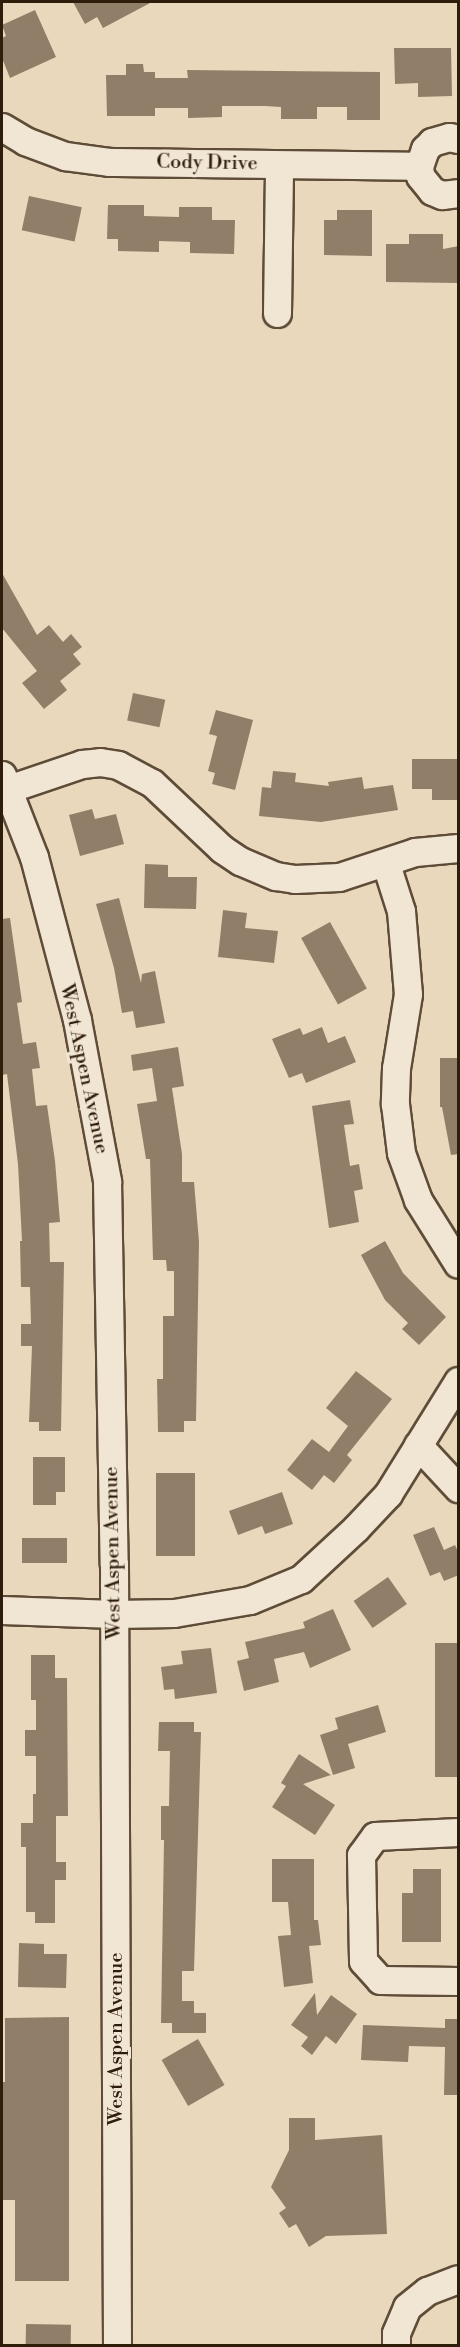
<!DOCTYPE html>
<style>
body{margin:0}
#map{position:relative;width:460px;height:2347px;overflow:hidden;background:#e9d8bc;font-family:"Libre Bodoni",serif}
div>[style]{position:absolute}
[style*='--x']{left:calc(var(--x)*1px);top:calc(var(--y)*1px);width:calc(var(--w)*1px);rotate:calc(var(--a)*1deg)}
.building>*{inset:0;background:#907e68;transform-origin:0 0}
.roads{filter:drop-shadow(2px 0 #5e4c38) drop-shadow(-2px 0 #5e4c38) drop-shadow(0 2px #5e4c38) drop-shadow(0 -2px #5e4c38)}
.minor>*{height:27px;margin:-13.5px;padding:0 13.5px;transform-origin:13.5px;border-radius:13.5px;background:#f1e6d3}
span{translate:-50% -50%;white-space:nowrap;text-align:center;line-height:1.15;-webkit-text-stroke:6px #f1e6d3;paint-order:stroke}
.street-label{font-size:20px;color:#2f1d0c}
.frame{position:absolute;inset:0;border:3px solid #2f1d0c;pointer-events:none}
</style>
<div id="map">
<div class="building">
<div style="clip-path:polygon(73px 2px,152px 2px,103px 28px,97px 17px,85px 24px)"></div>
<div style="clip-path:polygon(35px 10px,56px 57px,10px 78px,2px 58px,2px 38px,6px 36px,2px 25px)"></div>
<div style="clip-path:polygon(394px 48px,451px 48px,452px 96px,418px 97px,418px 83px,395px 84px)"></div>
<div style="clip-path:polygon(126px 64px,143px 64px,144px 72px,155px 72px,155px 78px,188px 78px,187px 70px,380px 72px,380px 120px,347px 120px,347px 107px,317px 107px,317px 119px,281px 119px,281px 107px,265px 106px,222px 106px,222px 117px,188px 118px,188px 108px,155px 108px,155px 116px,107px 116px,106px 75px,126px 75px)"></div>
<div style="left:29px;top:196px;width:54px;height:35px;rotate:12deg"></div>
<div style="clip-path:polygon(108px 205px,144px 205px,144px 216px,179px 217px,179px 207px,212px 207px,212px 220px,235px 220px,234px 254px,190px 253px,190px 242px,159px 241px,159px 252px,118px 251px,118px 239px,107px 239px)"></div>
<div style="clip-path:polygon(337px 210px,372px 210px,372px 256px,324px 255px,324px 220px,337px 220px)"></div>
<div style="clip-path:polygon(409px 234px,443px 234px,443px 249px,459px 246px,459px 283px,386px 282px,386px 244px,409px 244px)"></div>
<div style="clip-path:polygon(2px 573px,37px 635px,49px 625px,63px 642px,71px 634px,82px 647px,73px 654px,81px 664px,60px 681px,67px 690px,44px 709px,22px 683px,37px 671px,2px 628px)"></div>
<div style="left:133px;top:693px;width:33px;height:28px;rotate:12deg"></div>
<div style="clip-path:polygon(216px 710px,253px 720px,235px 790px,212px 784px,215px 773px,208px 771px,217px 736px,209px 734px)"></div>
<div style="clip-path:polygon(412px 759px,459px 759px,459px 800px,432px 800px,432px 789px,412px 789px)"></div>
<div style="clip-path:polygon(273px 771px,296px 773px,295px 782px,329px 786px,328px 782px,362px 777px,364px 789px,393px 785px,398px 810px,321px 822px,259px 816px,262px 787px,271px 788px)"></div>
<div style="clip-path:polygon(92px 809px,95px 819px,116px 814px,124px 844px,80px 856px,69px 815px)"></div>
<div style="clip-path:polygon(145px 864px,168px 865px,168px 877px,197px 877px,196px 909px,144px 908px)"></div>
<div style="clip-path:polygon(119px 898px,141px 983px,142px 974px,155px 971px,165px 1023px,136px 1028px,133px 1011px,122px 1013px,114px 968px,96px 904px)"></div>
<div style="clip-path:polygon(223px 910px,247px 913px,245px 928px,278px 931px,274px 963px,218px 957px)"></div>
<div style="clip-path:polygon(10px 918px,22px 1002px,17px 1003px,23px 1044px,36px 1042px,40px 1068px,32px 1069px,36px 1106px,47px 1105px,55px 1161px,60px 1222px,49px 1223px,50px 1262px,64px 1262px,61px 1431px,39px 1431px,39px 1422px,29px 1422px,32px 1346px,21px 1346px,21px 1324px,31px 1324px,30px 1287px,21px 1287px,20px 1241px,22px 1241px,18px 1164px,7px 1074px,2px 1075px,2px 919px)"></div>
<div style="left:330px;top:922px;width:76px;height:33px;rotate:61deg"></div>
<div style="clip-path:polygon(322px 1027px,328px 1043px,345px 1036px,356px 1062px,306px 1083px,302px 1073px,289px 1078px,272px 1039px,300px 1028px,303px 1035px)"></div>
<div style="clip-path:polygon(178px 1047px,184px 1086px,172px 1088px,182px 1154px,182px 1182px,194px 1182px,199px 1242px,196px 1421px,184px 1421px,184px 1432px,158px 1432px,157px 1379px,163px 1379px,163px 1316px,174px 1316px,174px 1271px,167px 1271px,166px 1260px,153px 1260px,150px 1159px,146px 1159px,137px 1104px,157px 1101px,152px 1068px,133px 1071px,131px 1055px)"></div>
<div style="clip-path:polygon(440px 1058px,459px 1058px,459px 1154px,451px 1155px,442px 1107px,440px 1107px)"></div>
<div style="clip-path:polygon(350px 1100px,354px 1124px,344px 1125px,350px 1166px,359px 1164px,363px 1189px,354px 1191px,359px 1222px,329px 1228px,312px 1106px)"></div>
<div style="clip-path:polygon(385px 1241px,403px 1273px,446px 1317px,419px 1345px,402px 1329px,408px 1323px,385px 1300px,361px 1255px)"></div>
<div style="clip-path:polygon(356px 1371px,392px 1399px,347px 1455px,352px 1460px,334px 1483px,324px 1475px,312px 1490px,287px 1470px,312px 1439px,329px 1452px,348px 1426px,326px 1408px)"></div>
<div style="clip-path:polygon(33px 1457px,65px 1457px,65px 1492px,56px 1492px,56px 1505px,33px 1505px)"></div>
<div style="left:156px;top:1473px;width:39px;height:83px"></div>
<div style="clip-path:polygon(282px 1492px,293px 1524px,265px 1534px,262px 1526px,238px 1535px,229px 1511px)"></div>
<div style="clip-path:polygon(434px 1527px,444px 1550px,455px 1545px,459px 1554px,459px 1575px,444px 1581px,440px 1572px,430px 1576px,413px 1535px)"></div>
<div style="left:22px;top:1538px;width:45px;height:25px"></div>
<div style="left:388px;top:1577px;width:33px;height:42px;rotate:55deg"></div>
<div style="clip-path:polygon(333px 1609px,351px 1650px,310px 1668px,304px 1652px,274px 1659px,279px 1682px,244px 1691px,237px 1661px,249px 1658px,245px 1642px,305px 1628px,303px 1622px)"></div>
<div style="left:435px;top:1643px;width:24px;height:134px"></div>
<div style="clip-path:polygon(211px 1648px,217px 1693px,175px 1699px,174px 1689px,164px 1690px,161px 1667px,183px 1664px,181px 1651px)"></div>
<div style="clip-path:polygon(31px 1655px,55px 1655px,55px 1678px,67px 1678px,68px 1816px,56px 1816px,56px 1862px,66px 1862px,66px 1880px,55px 1880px,55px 1923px,35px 1923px,35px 1912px,26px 1912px,26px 1847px,21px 1847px,21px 1823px,33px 1823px,33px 1794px,36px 1794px,36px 1756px,25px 1756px,25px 1730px,36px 1730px,36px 1700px,31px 1700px)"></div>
<div style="clip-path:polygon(378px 1705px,386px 1732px,348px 1744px,355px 1768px,333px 1775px,320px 1735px,338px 1729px,335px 1718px)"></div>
<div style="clip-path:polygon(159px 1722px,194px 1722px,194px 1732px,201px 1732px,194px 1971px,182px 1971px,182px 2001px,194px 2001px,194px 2013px,206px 2013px,206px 2033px,172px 2033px,172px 2023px,161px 2023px,164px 1840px,161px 1840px,161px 1806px,169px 1806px,170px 1751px,158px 1751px)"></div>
<div style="clip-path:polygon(299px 1754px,331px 1775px,303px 1784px,335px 1805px,315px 1835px,272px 1807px,286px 1786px,281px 1783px)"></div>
<div style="clip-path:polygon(272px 1859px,314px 1859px,314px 1920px,318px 1920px,321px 1945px,309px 1946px,313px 1983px,284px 1987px,278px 1936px,291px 1935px,288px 1902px,272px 1902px)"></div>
<div style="clip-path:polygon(413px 1869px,441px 1869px,441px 1942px,402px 1942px,402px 1893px,413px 1893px)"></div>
<div style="clip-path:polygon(19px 1943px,44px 1944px,44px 1954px,67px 1954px,66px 1988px,18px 1987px)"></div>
<div style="clip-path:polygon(315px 1993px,317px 2015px,331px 1995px,357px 2014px,336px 2044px,326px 2036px,312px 2055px,301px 2046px,308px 2037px,291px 2025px)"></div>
<div style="clip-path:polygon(69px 2017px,69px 2281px,15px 2281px,15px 2200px,2px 2200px,2px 2082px,5px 2082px,5px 2018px)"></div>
<div style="clip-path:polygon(445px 2019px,459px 2019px,459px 2095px,444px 2095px,445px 2047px,409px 2046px,408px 2062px,361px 2060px,363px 2025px,445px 2028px)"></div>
<div style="left:198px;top:2039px;width:53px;height:42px;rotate:60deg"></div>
<div style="clip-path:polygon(289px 2118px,315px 2118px,315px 2140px,382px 2135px,387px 2234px,326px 2236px,309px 2247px,296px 2224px,289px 2228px,279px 2213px,286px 2208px,271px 2187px,289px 2150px)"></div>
<div style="left:26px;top:2324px;width:45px;height:22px;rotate:1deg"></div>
</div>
<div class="roads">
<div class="minor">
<div style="--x:2;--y:127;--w:27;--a:31"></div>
<div style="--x:25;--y:141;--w:43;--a:20.6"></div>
<div style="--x:65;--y:156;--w:44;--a:7.8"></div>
<div style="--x:109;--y:162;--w:310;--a:0.7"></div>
<div style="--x:458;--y:139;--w:9;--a:-167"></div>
<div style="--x:449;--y:137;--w:18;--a:164"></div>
<div style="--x:432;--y:142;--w:10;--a:135"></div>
<div style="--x:425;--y:149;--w:18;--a:109"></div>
<div style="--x:419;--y:166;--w:10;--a:84"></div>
<div style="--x:420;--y:176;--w:19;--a:51"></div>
<div style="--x:432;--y:191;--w:11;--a:22"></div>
<div style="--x:442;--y:195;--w:16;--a:-7"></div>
<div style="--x:277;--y:313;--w:148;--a:-89.2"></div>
<div style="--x:2;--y:775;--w:88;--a:68.7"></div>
<div style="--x:34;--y:857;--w:169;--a:75.2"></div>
<div style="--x:77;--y:1020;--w:164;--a:79.4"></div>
<div style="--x:107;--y:1181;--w:383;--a:89"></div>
<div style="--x:114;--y:1564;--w:782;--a:89.78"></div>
<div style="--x:8;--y:789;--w:78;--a:-18.7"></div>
<div style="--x:82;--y:764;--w:18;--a:-6"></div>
<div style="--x:100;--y:762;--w:18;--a:9"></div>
<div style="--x:118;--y:765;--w:38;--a:28"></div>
<div style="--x:152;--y:783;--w:96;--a:43.3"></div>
<div style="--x:222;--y:849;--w:22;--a:34"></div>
<div style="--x:240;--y:861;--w:39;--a:23"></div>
<div style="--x:276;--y:876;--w:19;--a:9"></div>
<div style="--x:295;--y:879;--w:44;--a:-2.6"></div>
<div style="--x:339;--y:877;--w:80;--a:-18.2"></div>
<div style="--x:415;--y:852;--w:43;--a:-5.3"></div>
<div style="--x:386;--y:864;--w:49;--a:72.3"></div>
<div style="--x:401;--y:911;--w:83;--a:85.2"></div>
<div style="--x:408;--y:994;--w:75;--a:99.2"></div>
<div style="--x:396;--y:1068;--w:36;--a:92"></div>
<div style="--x:395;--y:1104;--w:49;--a:83"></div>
<div style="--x:401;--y:1153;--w:50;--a:70.1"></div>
<div style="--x:418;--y:1200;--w:75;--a:58"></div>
<div style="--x:418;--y:1445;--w:59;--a:47.1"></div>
<div style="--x:2;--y:1610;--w:112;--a:2"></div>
<div style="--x:114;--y:1614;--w:60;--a:-1"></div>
<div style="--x:174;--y:1613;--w:77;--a:-9.7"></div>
<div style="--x:250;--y:1600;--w:55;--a:-22.4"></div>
<div style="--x:301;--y:1579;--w:75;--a:-42.8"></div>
<div style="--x:356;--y:1528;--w:47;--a:-46.7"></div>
<div style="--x:388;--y:1494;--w:133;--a:-58.2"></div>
<div style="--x:458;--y:1832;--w:83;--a:177.2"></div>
<div style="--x:375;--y:1836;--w:24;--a:126"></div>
<div style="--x:361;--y:1855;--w:106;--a:88.9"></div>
<div style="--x:363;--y:1961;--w:25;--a:48"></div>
<div style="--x:380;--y:1980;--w:78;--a:0.7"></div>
<div style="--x:396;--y:2346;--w:13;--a:-90"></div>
<div style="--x:396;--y:2333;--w:28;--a:-67"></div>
<div style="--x:407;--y:2307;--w:26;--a:-39"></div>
<div style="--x:427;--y:2291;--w:33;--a:-21"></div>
</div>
</div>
<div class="street-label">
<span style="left:207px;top:163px;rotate:1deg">Cody Drive</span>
<span style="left:84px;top:1069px;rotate:78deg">West Aspen Avenue</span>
<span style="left:113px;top:1553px;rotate:-91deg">West Aspen Avenue</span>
<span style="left:116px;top:2039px;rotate:-90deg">West Aspen Avenue</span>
</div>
<div class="frame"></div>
</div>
